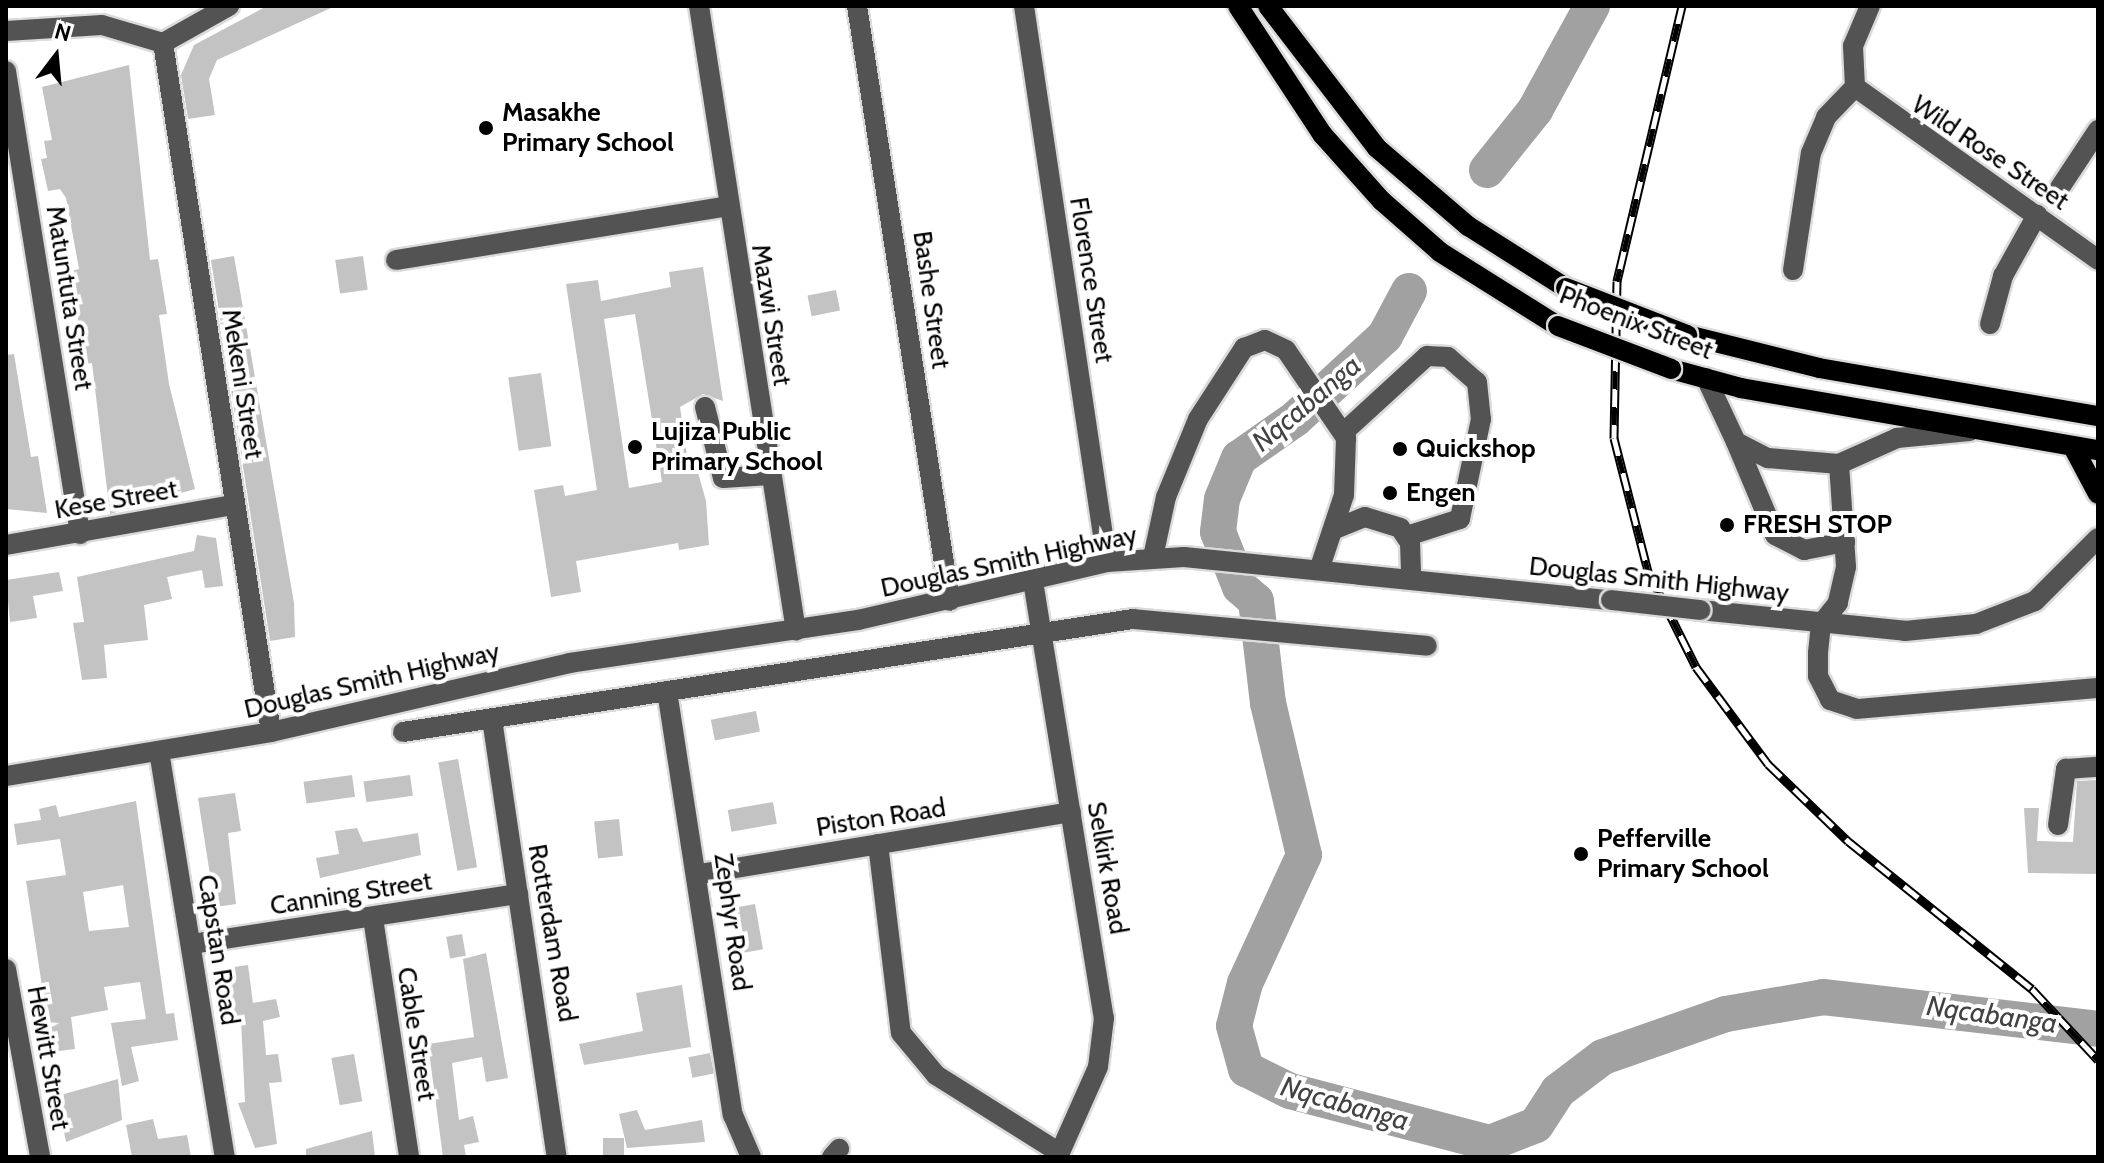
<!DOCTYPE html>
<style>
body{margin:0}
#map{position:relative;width:2104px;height:1163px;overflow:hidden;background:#fff;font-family:Cabin,sans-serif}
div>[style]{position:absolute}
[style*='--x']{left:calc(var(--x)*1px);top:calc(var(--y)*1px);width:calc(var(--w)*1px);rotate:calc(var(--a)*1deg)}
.river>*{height:36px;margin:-18px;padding:0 18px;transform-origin:18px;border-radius:18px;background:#a1a1a1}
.building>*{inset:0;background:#c3c3c3;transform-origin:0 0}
.roads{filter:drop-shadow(2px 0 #dbdbdb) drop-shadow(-2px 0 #dbdbdb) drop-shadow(0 2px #dbdbdb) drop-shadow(0 -2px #dbdbdb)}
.minor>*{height:20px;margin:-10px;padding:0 10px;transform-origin:10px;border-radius:10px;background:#535353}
.major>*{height:20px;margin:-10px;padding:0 10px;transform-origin:10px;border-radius:10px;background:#000}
.rail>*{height:9px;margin-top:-4.5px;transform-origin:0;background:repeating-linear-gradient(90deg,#fff 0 18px,#000 0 36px);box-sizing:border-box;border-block:2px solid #000}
.bridges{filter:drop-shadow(2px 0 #dbdbdb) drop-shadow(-2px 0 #dbdbdb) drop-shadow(0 2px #dbdbdb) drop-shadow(0 -2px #dbdbdb)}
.minor-bridge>*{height:20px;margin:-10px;padding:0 10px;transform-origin:10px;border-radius:10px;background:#535353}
.major-bridge>*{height:20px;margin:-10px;padding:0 10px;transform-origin:10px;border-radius:10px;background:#000}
.dots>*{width:22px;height:22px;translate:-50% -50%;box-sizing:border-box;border:4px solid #fff;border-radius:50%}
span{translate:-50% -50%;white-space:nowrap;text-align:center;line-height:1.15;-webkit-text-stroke:8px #fff;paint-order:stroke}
.poi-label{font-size:26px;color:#000;font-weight:700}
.left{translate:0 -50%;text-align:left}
.street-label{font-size:26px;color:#000}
.water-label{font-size:28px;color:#424242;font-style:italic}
.frame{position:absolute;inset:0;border:8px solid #000;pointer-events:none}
.north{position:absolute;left:16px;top:16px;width:80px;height:80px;-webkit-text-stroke:6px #fff;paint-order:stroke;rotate:16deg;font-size:22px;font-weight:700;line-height:32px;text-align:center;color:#000}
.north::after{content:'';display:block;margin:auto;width:28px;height:36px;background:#000;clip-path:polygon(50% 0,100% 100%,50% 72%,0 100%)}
</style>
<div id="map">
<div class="river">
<div style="--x:1487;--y:170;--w:77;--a:-51.3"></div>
<div style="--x:1535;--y:110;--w:119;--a:-61.3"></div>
<div style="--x:1409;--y:291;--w:51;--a:118.1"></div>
<div style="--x:1385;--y:336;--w:122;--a:137.3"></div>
<div style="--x:1295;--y:419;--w:68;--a:145.1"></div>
<div style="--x:1239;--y:458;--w:44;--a:112.5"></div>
<div style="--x:1222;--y:499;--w:33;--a:97"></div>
<div style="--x:1218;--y:532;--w:59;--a:68.2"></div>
<div style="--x:1240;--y:587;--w:21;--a:41"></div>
<div style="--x:1256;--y:601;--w:103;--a:83.3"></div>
<div style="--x:1268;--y:703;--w:156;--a:76.7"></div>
<div style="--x:1304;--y:855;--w:141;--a:114.7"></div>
<div style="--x:1245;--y:983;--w:44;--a:104.3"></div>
<div style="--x:1234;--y:1026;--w:45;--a:74.4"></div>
<div style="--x:1246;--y:1069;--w:49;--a:26.6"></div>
<div style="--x:1290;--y:1091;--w:207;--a:14.6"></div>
<div style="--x:1490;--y:1143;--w:49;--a:-21.4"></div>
<div style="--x:1536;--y:1125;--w:40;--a:-57.1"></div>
<div style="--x:1558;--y:1091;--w:56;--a:-37.1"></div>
<div style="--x:1603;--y:1057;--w:130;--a:-19.3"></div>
<div style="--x:1726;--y:1014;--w:98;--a:-9.9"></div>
<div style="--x:1823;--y:997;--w:277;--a:6.6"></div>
</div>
<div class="building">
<div style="clip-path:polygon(267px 6px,333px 7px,217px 60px,209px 79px,215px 115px,188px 119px,181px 75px,194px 45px)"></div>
<div style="clip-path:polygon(129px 65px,150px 260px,158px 259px,167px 314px,159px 315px,169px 384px,195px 489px,110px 514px,92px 363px,73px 366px,68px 335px,80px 334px,71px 271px,79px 269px,66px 198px,60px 189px,48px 191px,41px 159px,47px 158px,44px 141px,52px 140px,42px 87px)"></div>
<div style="clip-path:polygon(234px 256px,294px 603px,295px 637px,270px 641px,211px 260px)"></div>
<div style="left:363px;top:256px;width:34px;height:28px;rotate:82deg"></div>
<div style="clip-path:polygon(evenodd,703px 267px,723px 401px,703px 394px,680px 407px,689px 470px,697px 469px,706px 501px,709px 545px,679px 550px,678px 543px,576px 561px,581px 592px,551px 597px,534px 490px,563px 485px,565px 496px,597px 490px,566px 284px,598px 280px,601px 301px,671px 287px,669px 272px,703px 267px,635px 314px,662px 482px,629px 488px,604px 319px,635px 314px)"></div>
<div style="left:836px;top:290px;width:21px;height:29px;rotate:79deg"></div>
<div style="clip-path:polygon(14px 354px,31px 457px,38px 456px,47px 513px,6px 509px,6px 355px)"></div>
<div style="left:541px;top:373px;width:74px;height:33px;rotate:82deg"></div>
<div style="clip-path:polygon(197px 535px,216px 538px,223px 586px,205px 588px,202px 570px,167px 577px,172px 599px,144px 605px,148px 640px,104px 645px,107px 678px,82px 680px,73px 623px,84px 622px,77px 577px,194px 551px)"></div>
<div style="clip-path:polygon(59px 572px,63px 591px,33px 596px,37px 618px,10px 622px,6px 580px)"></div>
<div style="left:756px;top:711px;width:21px;height:46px;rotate:79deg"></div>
<div style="left:458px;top:759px;width:110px;height:20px;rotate:80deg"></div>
<div style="left:352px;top:775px;width:22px;height:49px;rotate:82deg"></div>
<div style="left:410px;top:775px;width:21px;height:47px;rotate:82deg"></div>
<div style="clip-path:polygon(2098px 780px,2098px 874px,2028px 873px,2024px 808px,2039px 808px,2037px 841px,2073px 842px,2077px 781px)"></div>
<div style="clip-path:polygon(235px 793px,241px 831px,228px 833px,236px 904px,215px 907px,198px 798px)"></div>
<div style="clip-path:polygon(evenodd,136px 801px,166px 1014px,174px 1013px,178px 1040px,131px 1047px,139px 1081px,122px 1086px,111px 1023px,146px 1019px,140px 982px,104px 987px,108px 1010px,71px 1017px,75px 1049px,52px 1052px,26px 881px,66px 875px,60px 839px,17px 845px,14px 824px,41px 820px,39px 809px,56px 805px,59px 817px,136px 801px,123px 885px,129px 927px,89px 931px,83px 892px,123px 885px)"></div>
<div style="left:773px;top:802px;width:22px;height:46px;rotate:80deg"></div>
<div style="left:619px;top:819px;width:37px;height:25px;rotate:84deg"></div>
<div style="clip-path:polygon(357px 828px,363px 842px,418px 833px,421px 855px,320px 878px,316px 858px,339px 854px,335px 831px)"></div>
<div style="left:755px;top:904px;width:46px;height:21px;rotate:80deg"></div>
<div style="left:462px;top:934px;width:22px;height:16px;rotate:80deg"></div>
<div style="clip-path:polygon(486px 953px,508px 1078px,486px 1082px,482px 1057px,452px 1063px,459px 1120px,473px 1116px,479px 1142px,464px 1145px,466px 1157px,443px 1157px,428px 1044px,474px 1037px,463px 959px)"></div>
<div style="clip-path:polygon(248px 965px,253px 1003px,276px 999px,280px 1017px,263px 1021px,266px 1055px,278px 1054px,282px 1082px,269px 1083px,277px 1144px,255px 1148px,238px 1103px,245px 1102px,241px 1020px,228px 1016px,225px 992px,227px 968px)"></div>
<div style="clip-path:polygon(682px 985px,691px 1047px,584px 1065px,579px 1044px,643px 1031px,636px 993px)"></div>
<div style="left:710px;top:1053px;width:21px;height:22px;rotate:79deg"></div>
<div style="left:354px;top:1054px;width:48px;height:23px;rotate:80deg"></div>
<div style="clip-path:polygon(118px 1079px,122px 1120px,66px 1142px,57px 1096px)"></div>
<div style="clip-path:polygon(637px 1110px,645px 1130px,702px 1120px,705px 1142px,627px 1148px,619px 1114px)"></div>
<div style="clip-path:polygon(153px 1119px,158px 1139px,187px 1135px,191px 1157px,132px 1157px,126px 1125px)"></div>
<div style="clip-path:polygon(372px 1131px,375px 1157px,306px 1157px,306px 1149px)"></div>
<div style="left:603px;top:1138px;width:21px;height:19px"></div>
</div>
<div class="roads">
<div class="minor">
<div style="--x:699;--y:6;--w:632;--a:81.18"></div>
<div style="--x:857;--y:6;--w:602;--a:81.12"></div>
<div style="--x:1024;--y:6;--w:562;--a:81.51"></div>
<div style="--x:6;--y:31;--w:96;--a:-3.6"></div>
<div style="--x:102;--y:25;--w:64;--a:16.4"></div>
<div style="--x:163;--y:43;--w:76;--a:-29.3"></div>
<div style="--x:163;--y:43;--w:697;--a:81.09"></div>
<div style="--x:6;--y:71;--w:469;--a:80.9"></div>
<div style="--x:1855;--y:87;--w:298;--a:35.4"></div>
<div style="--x:2059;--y:189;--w:71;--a:-56.5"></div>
<div style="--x:396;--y:260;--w:336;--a:-9.2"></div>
<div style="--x:1793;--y:270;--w:118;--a:-81.3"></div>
<div style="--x:1811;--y:153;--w:39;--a:-67"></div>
<div style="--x:1826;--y:117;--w:42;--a:-46"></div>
<div style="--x:1855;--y:87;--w:41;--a:-92.8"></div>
<div style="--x:1853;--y:46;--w:43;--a:-67"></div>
<div style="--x:1990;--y:324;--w:50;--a:-74.8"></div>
<div style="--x:2003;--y:276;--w:70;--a:-60.9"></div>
<div style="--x:1706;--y:378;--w:71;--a:64.9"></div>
<div style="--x:1736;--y:442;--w:36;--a:27"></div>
<div style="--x:1768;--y:458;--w:71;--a:4.8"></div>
<div style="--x:1839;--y:464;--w:64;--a:-24.1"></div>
<div style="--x:1897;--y:438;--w:73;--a:-5.5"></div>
<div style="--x:705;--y:407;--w:73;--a:75.8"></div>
<div style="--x:723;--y:478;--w:47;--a:-3.7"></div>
<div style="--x:1344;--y:432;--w:113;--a:-42.5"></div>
<div style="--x:1427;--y:356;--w:21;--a:3"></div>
<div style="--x:1448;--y:357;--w:38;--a:41"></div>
<div style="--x:1477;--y:382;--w:37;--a:84"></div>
<div style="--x:1481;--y:419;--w:102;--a:101.9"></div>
<div style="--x:1460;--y:519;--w:56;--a:162.2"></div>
<div style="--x:1736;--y:442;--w:101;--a:67.2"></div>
<div style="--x:1775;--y:535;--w:33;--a:27"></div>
<div style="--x:1804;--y:550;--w:42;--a:-11"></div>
<div style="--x:1839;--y:464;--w:103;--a:86.1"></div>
<div style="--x:1846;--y:567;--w:37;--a:103"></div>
<div style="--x:1838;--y:603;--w:27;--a:129"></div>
<div style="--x:1821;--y:624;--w:30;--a:96"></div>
<div style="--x:1818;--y:654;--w:22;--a:90"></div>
<div style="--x:1818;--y:676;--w:27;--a:63"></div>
<div style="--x:1830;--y:700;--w:28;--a:18"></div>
<div style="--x:1857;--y:709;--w:242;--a:-5"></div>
<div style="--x:1335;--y:529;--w:32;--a:-22"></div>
<div style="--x:1365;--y:517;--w:37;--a:17"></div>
<div style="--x:1400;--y:528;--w:18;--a:56"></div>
<div style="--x:1410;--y:543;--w:37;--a:88"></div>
<div style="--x:6;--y:545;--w:231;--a:-10"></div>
<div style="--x:1153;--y:557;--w:61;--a:-77.8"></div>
<div style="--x:1166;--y:497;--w:84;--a:-67.7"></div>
<div style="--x:1198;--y:419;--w:85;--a:-57.1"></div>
<div style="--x:1244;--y:348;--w:22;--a:-21"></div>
<div style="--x:1265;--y:340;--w:23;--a:25"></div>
<div style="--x:1286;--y:350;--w:107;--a:55.7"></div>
<div style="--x:1346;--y:438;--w:57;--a:92"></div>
<div style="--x:1344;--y:495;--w:79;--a:108.4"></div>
<div style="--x:1033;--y:581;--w:443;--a:80.8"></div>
<div style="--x:1104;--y:1018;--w:49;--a:97"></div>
<div style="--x:1098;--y:1067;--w:98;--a:114"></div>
<div style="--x:1700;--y:610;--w:206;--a:5.8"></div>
<div style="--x:1905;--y:631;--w:71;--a:-5.6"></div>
<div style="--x:1976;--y:624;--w:63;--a:-21.3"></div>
<div style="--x:2035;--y:601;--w:89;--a:-45"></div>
<div style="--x:667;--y:691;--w:429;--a:81.2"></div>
<div style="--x:733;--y:1115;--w:46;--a:66.8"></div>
<div style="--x:492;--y:719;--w:443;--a:81.6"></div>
<div style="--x:403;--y:732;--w:739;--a:-8.8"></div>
<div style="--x:1133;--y:619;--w:295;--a:5.2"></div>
<div style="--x:159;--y:751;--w:411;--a:80.8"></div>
<div style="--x:6;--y:776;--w:269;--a:-9.4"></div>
<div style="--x:271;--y:732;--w:307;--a:-13"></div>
<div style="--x:570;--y:663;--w:291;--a:-8.5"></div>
<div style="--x:858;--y:620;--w:256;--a:-13.1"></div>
<div style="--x:1107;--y:562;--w:77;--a:-3.7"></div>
<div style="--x:1184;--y:557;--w:429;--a:5.8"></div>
<div style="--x:2058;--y:825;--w:57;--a:-81.9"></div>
<div style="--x:2066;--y:769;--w:32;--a:-4"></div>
<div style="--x:878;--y:844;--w:190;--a:83.1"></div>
<div style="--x:901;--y:1033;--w:55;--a:50.2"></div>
<div style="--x:936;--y:1075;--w:146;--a:32.2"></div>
<div style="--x:700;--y:874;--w:376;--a:-9.5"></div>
<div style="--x:373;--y:918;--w:242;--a:81.4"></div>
<div style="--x:191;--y:944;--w:331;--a:-8.7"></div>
<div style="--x:6;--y:969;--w:191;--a:79.7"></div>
<div style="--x:832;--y:1157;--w:11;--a:-49"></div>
</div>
<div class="major">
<div style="--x:1238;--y:6;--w:153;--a:56.7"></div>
<div style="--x:1322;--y:134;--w:90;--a:48.2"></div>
<div style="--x:1382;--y:201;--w:77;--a:41.3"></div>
<div style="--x:1440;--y:252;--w:139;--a:32.1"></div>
<div style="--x:1268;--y:6;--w:179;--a:52.5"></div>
<div style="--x:1377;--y:148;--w:120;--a:40.6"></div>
<div style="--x:1468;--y:226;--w:116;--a:32.3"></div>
<div style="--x:1687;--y:335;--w:136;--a:14"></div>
<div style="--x:1819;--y:368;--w:283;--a:9.8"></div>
<div style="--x:1671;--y:369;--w:73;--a:15.2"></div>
<div style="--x:1741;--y:388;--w:362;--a:9.9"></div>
<div style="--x:2073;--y:447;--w:53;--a:62"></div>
</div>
</div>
<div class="rail">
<div style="--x:1682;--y:6;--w:283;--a:103.3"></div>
<div style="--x:1617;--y:281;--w:157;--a:91.1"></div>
<div style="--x:1614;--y:438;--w:137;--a:75.7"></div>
<div style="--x:1648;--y:571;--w:107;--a:63.4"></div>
<div style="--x:1696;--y:667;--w:121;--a:53.4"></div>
<div style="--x:1768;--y:764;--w:111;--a:43.9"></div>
<div style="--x:1848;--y:841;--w:236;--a:38.8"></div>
<div style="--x:2032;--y:989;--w:97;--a:47.1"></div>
</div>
<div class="bridges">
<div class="minor-bridge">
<div style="--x:1611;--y:600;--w:90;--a:6.4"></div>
</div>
<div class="major-bridge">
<div style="--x:1566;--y:288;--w:130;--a:21.2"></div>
<div style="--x:1558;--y:326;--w:121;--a:20.8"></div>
</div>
</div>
<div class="dots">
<div style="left:486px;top:128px;background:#000"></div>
<div style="left:635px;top:447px;background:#000"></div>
<div style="left:1400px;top:449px;background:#000"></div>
<div style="left:1390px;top:493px;background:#000"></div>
<div style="left:1727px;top:525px;background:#000"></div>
<div style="left:1581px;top:854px;background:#000"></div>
</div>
<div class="poi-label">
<span class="left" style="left:502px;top:128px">Masakhe<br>Primary School</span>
<span class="left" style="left:651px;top:447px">Lujiza Public<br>Primary School</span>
<span class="left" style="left:1416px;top:449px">Quickshop</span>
<span class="left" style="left:1406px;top:493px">Engen</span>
<span class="left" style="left:1743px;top:525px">FRESH STOP</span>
<span class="left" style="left:1597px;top:854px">Pefferville<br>Primary School</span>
</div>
<div class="street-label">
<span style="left:1990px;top:153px;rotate:34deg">Wild Rose Street</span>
<span style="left:1091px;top:280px;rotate:81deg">Florence Street</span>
<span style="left:69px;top:298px;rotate:81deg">Matuntuta Street</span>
<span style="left:931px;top:300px;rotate:82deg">Bashe Street</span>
<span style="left:771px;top:315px;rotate:81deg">Mazwi Street</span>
<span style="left:1636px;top:323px;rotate:21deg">Phoenix Street</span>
<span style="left:242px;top:384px;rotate:81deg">Mekeni Street</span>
<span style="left:116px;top:500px;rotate:-10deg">Kese Street</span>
<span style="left:1009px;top:562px;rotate:-12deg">Douglas Smith Highway</span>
<span style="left:1659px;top:580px;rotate:6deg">Douglas Smith Highway</span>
<span style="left:372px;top:681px;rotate:-13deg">Douglas Smith Highway</span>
<span style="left:881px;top:818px;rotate:-9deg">Piston Road</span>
<span style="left:1107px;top:868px;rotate:80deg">Selkirk Road</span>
<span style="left:351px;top:894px;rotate:-9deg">Canning Street</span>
<span style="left:732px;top:922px;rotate:82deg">Zephyr Road</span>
<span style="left:552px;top:933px;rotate:80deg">Rotterdam Road</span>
<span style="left:218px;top:950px;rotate:81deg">Capstan Road</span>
<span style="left:416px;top:1034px;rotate:81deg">Cable Street</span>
<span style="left:48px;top:1058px;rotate:80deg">Hewitt Street</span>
</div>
<div class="water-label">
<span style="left:1306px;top:403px;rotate:-40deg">Nqcabanga</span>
<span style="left:1992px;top:1014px;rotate:8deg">Nqcabanga</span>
<span style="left:1345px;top:1103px;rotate:16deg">Nqcabanga</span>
</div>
<div class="frame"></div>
<div class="north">N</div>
</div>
